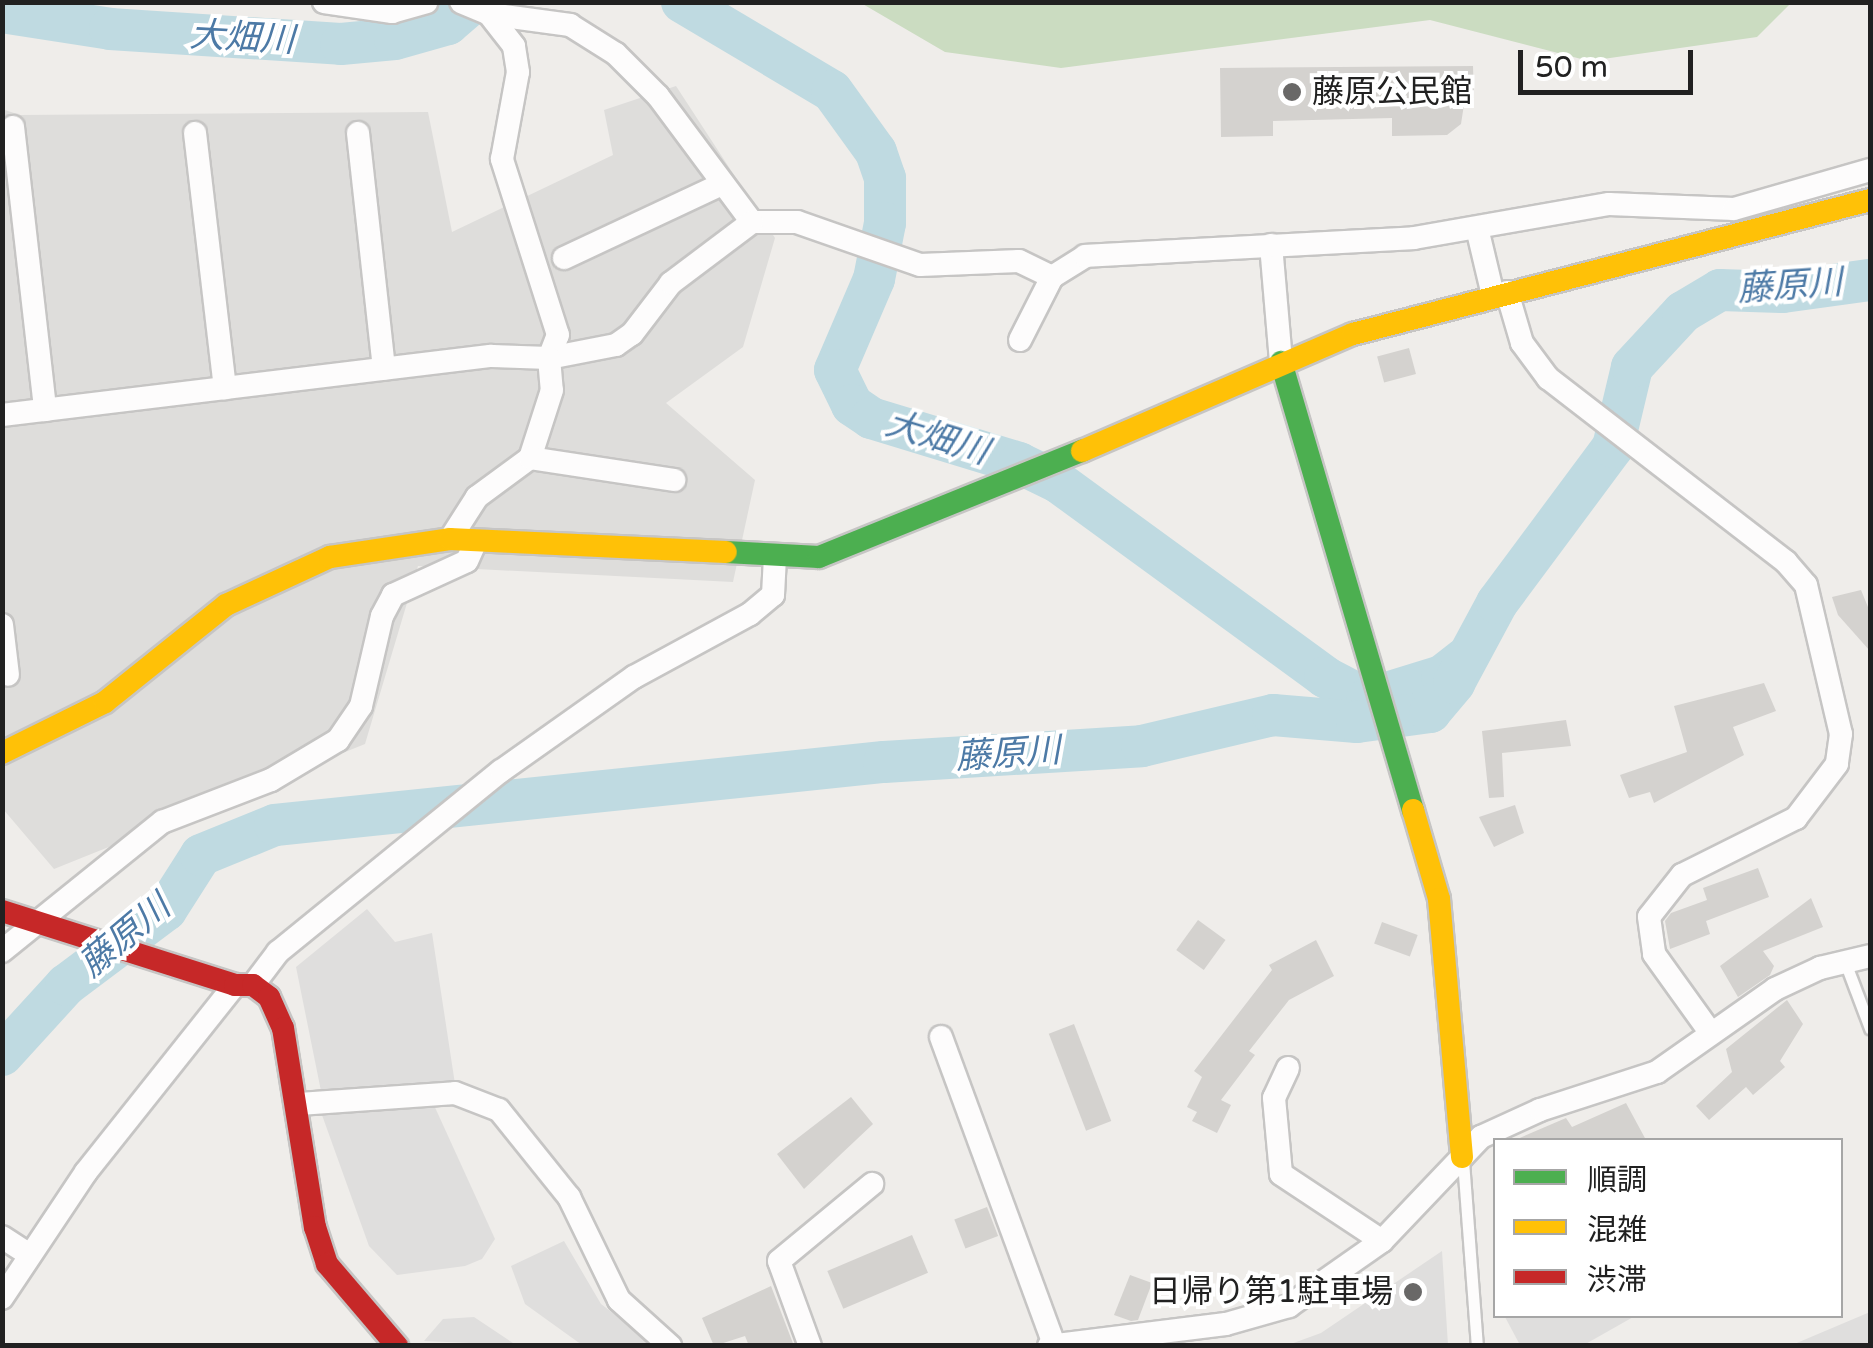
<!DOCTYPE html>
<meta charset="utf-8">
<style>
body{margin:0}
#map{position:relative;width:1873px;height:1348px;overflow:hidden;background:#efedea;font-family:"Varela Round","Noto Sans JP",sans-serif}
div>[style]{position:absolute}
[style*='--x']{left:calc(var(--x)*1px);top:calc(var(--y)*1px);width:calc(var(--w)*1px);rotate:calc(var(--a)*1deg)}
.residential>*{inset:0;background:#dedddb}
.forest>*{inset:0;background:#cbdcc1}
.parking>*{inset:0;background:#dfdedd}
.river>*{height:42px;margin:-21px;padding:0 21px;transform-origin:21px;border-radius:21px;background:#bfdae1}
.building>*{inset:0;background:#d4d2cf;transform-origin:0 0}
.roads{filter:drop-shadow(2px 0 #c6c5c4) drop-shadow(-2px 0 #c6c5c4) drop-shadow(0 2px #c6c5c4) drop-shadow(0 -2px #c6c5c4)}
.lane>*{height:11px;margin:-5.5px;padding:0 5.5px;transform-origin:5.5px;border-radius:5.5px;background:#fdfcfc}
.street>*{height:22px;margin:-11px;padding:0 11px;transform-origin:11px;border-radius:11px;background:#fdfcfc}
.fast>*{height:22px;margin:-11px;padding:0 11px;transform-origin:11px;border-radius:11px;background:#4caf50}
.slow>*{height:22px;margin:-11px;padding:0 11px;transform-origin:11px;border-radius:11px;background:#ffc107}
.jam>*{height:22px;margin:-11px;padding:0 11px;transform-origin:11px;border-radius:11px;background:#c62828}
.dots>*{width:28px;height:28px;translate:-50% -50%;box-sizing:border-box;border:5px solid #fff;border-radius:50%}
span{translate:-50% -50%;white-space:nowrap;text-align:center;line-height:1.15;-webkit-text-stroke:8px #fff;paint-order:stroke}
.poi-label{font-size:32px;color:#212121}
.left{translate:0 -50%;text-align:left}
.right{translate:-100% -50%;text-align:right}
.water-label{font-size:35px;color:#4d7aa6;font-style:italic}
.frame{position:absolute;inset:0;border:5px solid #212121;pointer-events:none}
.legend{position:absolute;left:1493px;top:1138px;width:350px;height:180px;box-sizing:border-box;background:#fff;border:2px solid #a6a6a6;margin:0;padding:12px 18px;list-style:none;font-size:30px;color:#212121}
.legend li{display:flex;align-items:center;gap:20px;height:50px}
.legend b{width:50px;border:2px solid #a6a6a6}
.scale{position:absolute;left:1518px;top:50px;width:175px;height:45px;box-sizing:border-box;border:5px solid #212121;border-top:0;padding-left:12px;font-size:30px;line-height:35px;white-space:nowrap;color:#212121;-webkit-text-stroke:8px #fff;paint-order:stroke}
</style>
<div id="map">
<div class="residential">
<div style="clip-path:polygon(676px 86px,775px 238px,743px 347px,666px 403px,755px 480px,733px 582px,418px 566px,365px 744px,54px 869px,3px 809px,2px 109px,20px 115px,428px 112px,452px 232px,613px 155px,604px 110px)"></div>
</div>
<div class="forest">
<div style="clip-path:polygon(861px 3px,1791px 3px,1757px 37px,1589px 61px,1430px 20px,1061px 68px,945px 52px)"></div>
</div>
<div class="parking">
<div style="clip-path:polygon(367px 909px,395px 942px,432px 933px,455px 1084px,322px 1096px,296px 967px)"></div>
<div style="clip-path:polygon(433px 1103px,495px 1239px,482px 1259px,465px 1266px,397px 1275px,369px 1246px,322px 1115px)"></div>
<div style="clip-path:polygon(564px 1241px,601px 1304px,654px 1345px,582px 1345px,525px 1304px,511px 1266px)"></div>
<div style="clip-path:polygon(1442px 1251px,1448px 1345px,1288px 1345px,1321px 1333px)"></div>
<div style="clip-path:polygon(1870px 1312px,1870px 1345px,1792px 1345px)"></div>
<div style="clip-path:polygon(1635px 1316px,1582px 1346px,1520px 1345px,1505px 1317px)"></div>
<div style="clip-path:polygon(474px 1317px,516px 1345px,424px 1341px,443px 1319px)"></div>
</div>
<div class="river">
<div style="--x:682;--y:2;--w:174;--a:30.7"></div>
<div style="--x:832;--y:91;--w:75;--a:54.2"></div>
<div style="--x:876;--y:152;--w:28;--a:71"></div>
<div style="--x:885;--y:178;--w:45;--a:90"></div>
<div style="--x:885;--y:223;--w:57;--a:101.1"></div>
<div style="--x:874;--y:279;--w:99;--a:113.2"></div>
<div style="--x:835;--y:370;--w:39;--a:64"></div>
<div style="--x:852;--y:405;--w:23;--a:34"></div>
<div style="--x:871;--y:418;--w:155;--a:16.9"></div>
<div style="--x:1019;--y:463;--w:43;--a:26"></div>
<div style="--x:1058;--y:482;--w:331;--a:36.1"></div>
<div style="--x:1325;--y:677;--w:47;--a:27.6"></div>
<div style="--x:1367;--y:699;--w:78;--a:-17"></div>
<div style="--x:1442;--y:676;--w:28;--a:-38"></div>
<div style="--x:2;--y:12;--w:109;--a:8.9"></div>
<div style="--x:110;--y:29;--w:231;--a:3.7"></div>
<div style="--x:341;--y:44;--w:54;--a:-5.3"></div>
<div style="--x:395;--y:39;--w:55;--a:-15.8"></div>
<div style="--x:448;--y:24;--w:33;--a:-41"></div>
<div style="--x:2;--y:1055;--w:95;--a:-47.6"></div>
<div style="--x:66;--y:985;--w:125;--a:-36.9"></div>
<div style="--x:166;--y:910;--w:65;--a:-57.5"></div>
<div style="--x:201;--y:855;--w:80;--a:-22.1"></div>
<div style="--x:275;--y:825;--w:612;--a:-5.91"></div>
<div style="--x:884;--y:762;--w:258;--a:-3.5"></div>
<div style="--x:1142;--y:746;--w:135;--a:-13.3"></div>
<div style="--x:1273;--y:715;--w:84;--a:4.8"></div>
<div style="--x:1357;--y:722;--w:74;--a:-7.8"></div>
<div style="--x:1430;--y:712;--w:38;--a:-50"></div>
<div style="--x:1454;--y:683;--w:91;--a:-61.7"></div>
<div style="--x:1497;--y:603;--w:194;--a:-53.4"></div>
<div style="--x:1613;--y:447;--w:82;--a:-76.6"></div>
<div style="--x:1632;--y:367;--w:75;--a:-47.2"></div>
<div style="--x:1683;--y:312;--w:43;--a:-30.7"></div>
<div style="--x:1720;--y:290;--w:63;--a:1.8"></div>
<div style="--x:1783;--y:292;--w:88;--a:-7.9"></div>
</div>
<div class="building">
<div style="clip-path:polygon(1473px 66px,1474px 98px,1465px 98px,1461px 124px,1447px 135px,1392px 136px,1392px 118px,1273px 121px,1273px 136px,1221px 137px,1220px 68px)"></div>
<div style="left:1409px;top:348px;width:27px;height:33px;rotate:75deg"></div>
<div style="clip-path:polygon(1861px 590px,1870px 612px,1870px 651px,1838px 615px,1832px 597px)"></div>
<div style="clip-path:polygon(1764px 683px,1776px 711px,1733px 727px,1744px 755px,1654px 803px,1650px 792px,1629px 798px,1620px 775px,1687px 752px,1674px 706px)"></div>
<div style="clip-path:polygon(1566px 720px,1571px 746px,1502px 753px,1504px 797px,1489px 798px,1482px 731px)"></div>
<div style="clip-path:polygon(1515px 805px,1524px 833px,1494px 847px,1479px 817px)"></div>
<div style="clip-path:polygon(1758px 868px,1769px 897px,1706px 921px,1710px 934px,1670px 949px,1665px 921px,1671px 913px,1707px 900px,1703px 888px)"></div>
<div style="clip-path:polygon(1811px 898px,1823px 927px,1763px 951px,1774px 966px,1770px 975px,1738px 997px,1720px 966px)"></div>
<div style="left:1198px;top:920px;width:34px;height:37px;rotate:36deg"></div>
<div style="left:1382px;top:922px;width:38px;height:23px;rotate:20deg"></div>
<div style="clip-path:polygon(1316px 940px,1334px 976px,1289px 1000px,1249px 1051px,1255px 1055px,1221px 1100px,1231px 1105px,1217px 1133px,1192px 1121px,1197px 1112px,1187px 1107px,1202px 1077px,1194px 1071px,1272px 970px,1269px 965px)"></div>
<div style="clip-path:polygon(1787px 1000px,1803px 1024px,1780px 1061px,1785px 1067px,1753px 1095px,1746px 1087px,1709px 1120px,1696px 1106px,1732px 1072px,1726px 1049px)"></div>
<div style="left:1074px;top:1024px;width:104px;height:27px;rotate:69deg"></div>
<div style="clip-path:polygon(851px 1097px,873px 1124px,804px 1189px,777px 1154px)"></div>
<div style="clip-path:polygon(1626px 1103px,1646px 1140px,1515px 1140px,1566px 1118px,1572px 1127px)"></div>
<div style="left:987px;top:1207px;width:31px;height:35px;rotate:69deg"></div>
<div style="left:912px;top:1235px;width:41px;height:92px;rotate:67deg"></div>
<div style="clip-path:polygon(1130px 1275px,1152px 1283px,1138px 1320px,1131px 1321px,1114px 1315px)"></div>
<div style="clip-path:polygon(771px 1286px,794px 1346px,749px 1346px,745px 1336px,714px 1346px,702px 1318px)"></div>
</div>
<div class="roads">
<div class="lane">
<div style="--x:1845;--y:962;--w:71;--a:69.3"></div>
<div style="--x:1463;--y:1161;--w:186;--a:85.7"></div>
</div>
<div class="street">
<div style="--x:324;--y:2;--w:69;--a:8.4"></div>
<div style="--x:392;--y:12;--w:36;--a:-16"></div>
<div style="--x:461;--y:2;--w:30;--a:23"></div>
<div style="--x:13;--y:127;--w:285;--a:83.5"></div>
<div style="--x:195;--y:133;--w:257;--a:83.3"></div>
<div style="--x:358;--y:133;--w:237;--a:83.7"></div>
<div style="--x:1477;--y:228;--w:69;--a:76.6"></div>
<div style="--x:1271;--y:245;--w:117;--a:85.1"></div>
<div style="--x:564;--y:258;--w:172;--a:-25.1"></div>
<div style="--x:1507;--y:292;--w:53;--a:73.6"></div>
<div style="--x:1522;--y:343;--w:44;--a:53.4"></div>
<div style="--x:1548;--y:378;--w:301;--a:37.7"></div>
<div style="--x:1786;--y:562;--w:30;--a:49"></div>
<div style="--x:1806;--y:585;--w:153;--a:76.8"></div>
<div style="--x:1841;--y:734;--w:30;--a:98"></div>
<div style="--x:1837;--y:764;--w:68;--a:127.2"></div>
<div style="--x:1796;--y:818;--w:127;--a:153.4"></div>
<div style="--x:1682;--y:875;--w:53;--a:128.2"></div>
<div style="--x:1649;--y:917;--w:37;--a:82"></div>
<div style="--x:1654;--y:954;--w:96;--a:54.3"></div>
<div style="--x:1020;--y:340;--w:71;--a:-63.1"></div>
<div style="--x:1052;--y:277;--w:39;--a:-32"></div>
<div style="--x:1085;--y:256;--w:329;--a:-3.1"></div>
<div style="--x:1414;--y:238;--w:198;--a:-9.9"></div>
<div style="--x:1609;--y:204;--w:125;--a:2.3"></div>
<div style="--x:1734;--y:209;--w:141;--a:-16"></div>
<div style="--x:549;--y:358;--w:25;--a:-69"></div>
<div style="--x:558;--y:335;--w:185;--a:-107.7"></div>
<div style="--x:502;--y:159;--w:88;--a:-79.6"></div>
<div style="--x:518;--y:72;--w:26;--a:-99"></div>
<div style="--x:514;--y:46;--w:41;--a:-128"></div>
<div style="--x:489;--y:14;--w:82;--a:7.7"></div>
<div style="--x:570;--y:25;--w:54;--a:32.2"></div>
<div style="--x:616;--y:54;--w:59;--a:45"></div>
<div style="--x:658;--y:96;--w:157;--a:53.3"></div>
<div style="--x:752;--y:222;--w:45;--a:0"></div>
<div style="--x:797;--y:222;--w:130;--a:19.3"></div>
<div style="--x:920;--y:265;--w:99;--a:-2.3"></div>
<div style="--x:1019;--y:261;--w:37;--a:26"></div>
<div style="--x:549;--y:358;--w:68;--a:-11"></div>
<div style="--x:616;--y:345;--w:19;--a:-35"></div>
<div style="--x:632;--y:334;--w:64;--a:-52.6"></div>
<div style="--x:671;--y:283;--w:101;--a:-37"></div>
<div style="--x:2;--y:415;--w:493;--a:-6.9"></div>
<div style="--x:491;--y:356;--w:58;--a:2"></div>
<div style="--x:549;--y:358;--w:32;--a:85"></div>
<div style="--x:552;--y:390;--w:71;--a:107.9"></div>
<div style="--x:530;--y:458;--w:66;--a:143.7"></div>
<div style="--x:477;--y:497;--w:50;--a:122.7"></div>
<div style="--x:530;--y:458;--w:146;--a:8.7"></div>
<div style="--x:2;--y:625;--w:50;--a:83.2"></div>
<div style="--x:2;--y:951;--w:206;--a:-38.9"></div>
<div style="--x:162;--y:822;--w:117;--a:-21.1"></div>
<div style="--x:271;--y:780;--w:78;--a:-30.8"></div>
<div style="--x:338;--y:740;--w:41;--a:-55.9"></div>
<div style="--x:361;--y:706;--w:92;--a:-76.9"></div>
<div style="--x:382;--y:616;--w:24;--a:-62"></div>
<div style="--x:393;--y:595;--w:81;--a:-24.7"></div>
<div style="--x:467;--y:561;--w:22;--a:-66"></div>
<div style="--x:253;--y:985;--w:41;--a:-52.9"></div>
<div style="--x:278;--y:952;--w:287;--a:-39.1"></div>
<div style="--x:501;--y:771;--w:163;--a:-35.3"></div>
<div style="--x:634;--y:677;--w:132;--a:-28.5"></div>
<div style="--x:750;--y:614;--w:30;--a:-40"></div>
<div style="--x:773;--y:595;--w:37;--a:-87"></div>
<div style="--x:941;--y:1037;--w:327;--a:69.8"></div>
<div style="--x:1288;--y:1068;--w:33;--a:115"></div>
<div style="--x:1274;--y:1098;--w:76;--a:84.7"></div>
<div style="--x:1281;--y:1174;--w:121;--a:33.6"></div>
<div style="--x:299;--y:1104;--w:156;--a:-4"></div>
<div style="--x:455;--y:1093;--w:47;--a:21.1"></div>
<div style="--x:499;--y:1110;--w:112;--a:51.2"></div>
<div style="--x:569;--y:1197;--w:114;--a:64.1"></div>
<div style="--x:619;--y:1300;--w:69;--a:42"></div>
<div style="--x:2;--y:1237;--w:33;--a:33"></div>
<div style="--x:2;--y:1298;--w:151;--a:-56.3"></div>
<div style="--x:86;--y:1172;--w:239;--a:-51.5"></div>
<div style="--x:810;--y:1346;--w:90;--a:-110"></div>
<div style="--x:779;--y:1261;--w:121;--a:-39.6"></div>
<div style="--x:1049;--y:1346;--w:178;--a:-7.1"></div>
<div style="--x:1226;--y:1324;--w:66;--a:-15.9"></div>
<div style="--x:1289;--y:1306;--w:113;--a:-35"></div>
<div style="--x:1382;--y:1241;--w:144;--a:-46.4"></div>
<div style="--x:1481;--y:1137;--w:65;--a:-24.6"></div>
<div style="--x:1540;--y:1110;--w:123;--a:-18"></div>
<div style="--x:1657;--y:1072;--w:144;--a:-35.1"></div>
<div style="--x:1775;--y:989;--w:50;--a:-25"></div>
<div style="--x:1820;--y:968;--w:51;--a:-13.5"></div>
</div>
<div class="fast">
<div style="--x:1281;--y:362;--w:467;--a:73.6"></div>
<div style="--x:726;--y:552;--w:93;--a:3.1"></div>
<div style="--x:819;--y:557;--w:284;--a:-22"></div>
</div>
<div class="slow">
<div style="--x:1082;--y:451;--w:295;--a:-23.4"></div>
<div style="--x:1353;--y:334;--w:534;--a:-14.53"></div>
<div style="--x:2;--y:753;--w:115;--a:-26.3"></div>
<div style="--x:105;--y:702;--w:155;--a:-38.7"></div>
<div style="--x:226;--y:605;--w:115;--a:-24.8"></div>
<div style="--x:330;--y:557;--w:121;--a:-8.5"></div>
<div style="--x:450;--y:539;--w:276;--a:2.7"></div>
<div style="--x:1413;--y:810;--w:93;--a:73.7"></div>
<div style="--x:1439;--y:899;--w:259;--a:84.9"></div>
</div>
<div class="jam">
<div style="--x:2;--y:911;--w:244;--a:17.6"></div>
<div style="--x:235;--y:985;--w:18;--a:0"></div>
<div style="--x:253;--y:985;--w:20;--a:37"></div>
<div style="--x:269;--y:997;--w:34;--a:66"></div>
<div style="--x:283;--y:1028;--w:202;--a:80.9"></div>
<div style="--x:315;--y:1227;--w:39;--a:72"></div>
<div style="--x:327;--y:1264;--w:108;--a:49.5"></div>
</div>
</div>
<div class="dots">
<div style="left:1292px;top:92px;background:#696867"></div>
<div style="left:1413px;top:1292px;background:#696867"></div>
</div>
<div class="poi-label">
<span class="left" style="left:1312px;top:92px">藤原公民館</span>
<span class="right" style="left:1393px;top:1292px">日帰り第1駐車場</span>
</div>
<div class="water-label">
<span style="left:242px;top:38px;rotate:3deg">大畑川</span>
<span style="left:1790px;top:286px;rotate:-4deg">藤原川</span>
<span style="left:937px;top:438px;rotate:17deg">大畑川</span>
<span style="left:1008px;top:754px;rotate:-4deg">藤原川</span>
<span style="left:125px;top:936px;rotate:-40deg">藤原川</span>
</div>
<div class="frame"></div>
<ul class="legend">
<li><b style="height:12px;background:#4caf50"></b>順調</li>
<li><b style="height:12px;background:#ffc107"></b>混雑</li>
<li><b style="height:12px;background:#c62828"></b>渋滞</li>
</ul>
<div class="scale">50 m</div>
</div>
